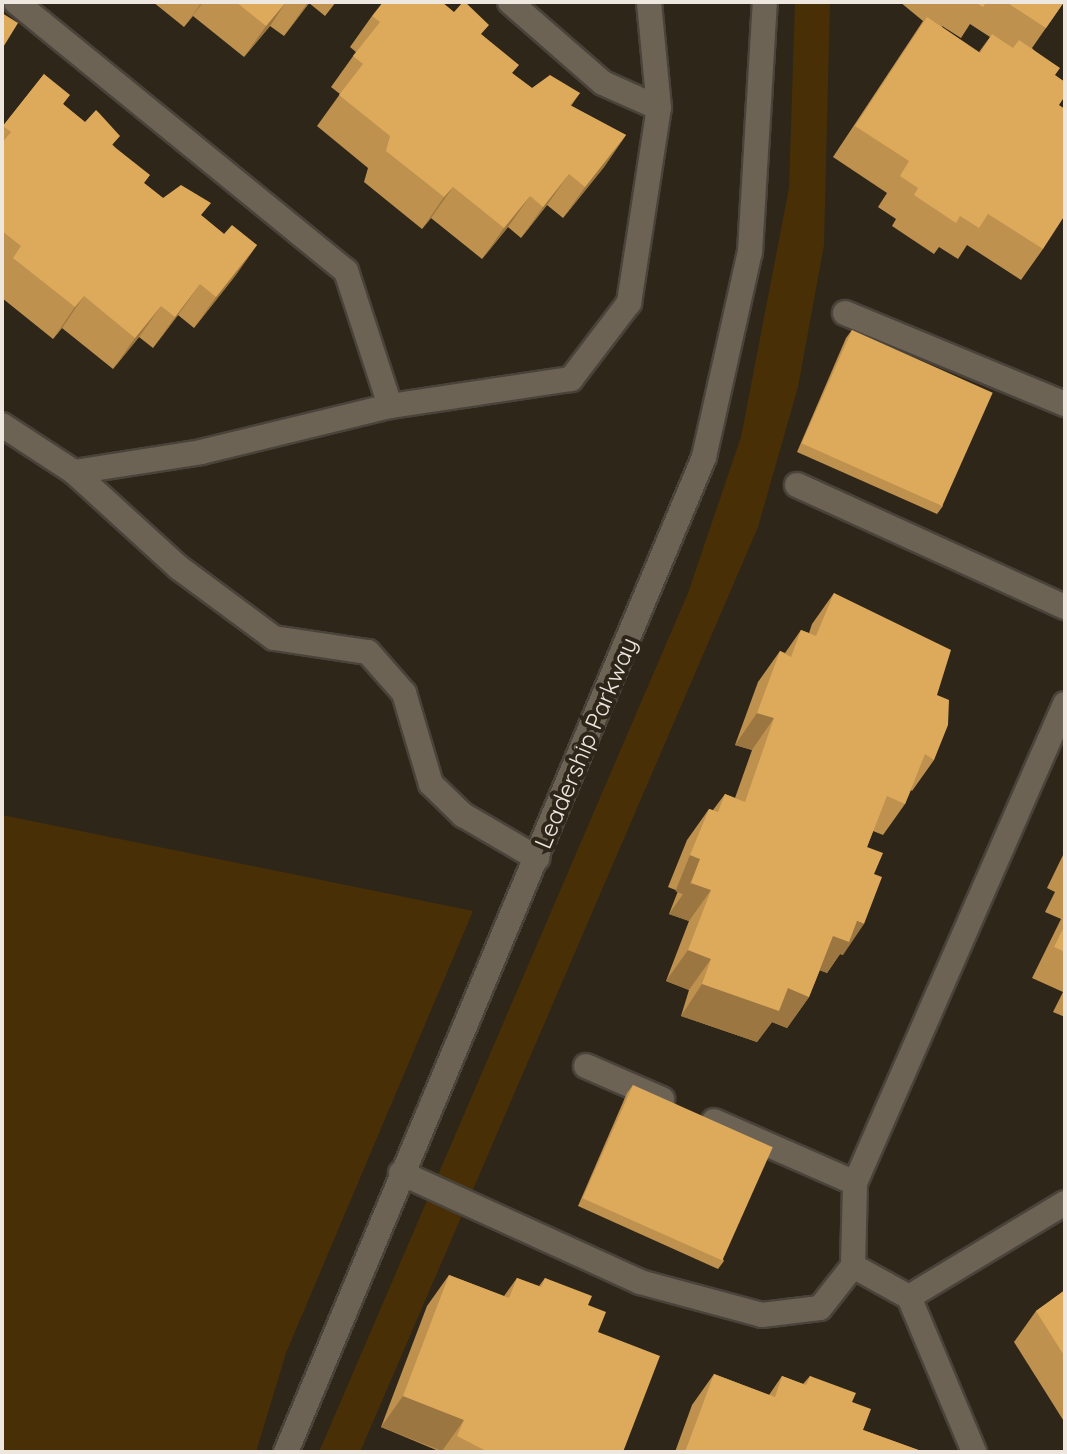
<!DOCTYPE html>
<style>
body{margin:0}
#map{position:relative;width:1067px;height:1454px;overflow:hidden;background:#2f261a;font-family:Quicksand,sans-serif}
div>[style]{position:absolute}
.green>*{inset:0;background:#482f06}
.roads{filter:drop-shadow(2px 0 #4a433a) drop-shadow(-2px 0 #4a433a) drop-shadow(0 2px #4a433a) drop-shadow(0 -2px #4a433a)}
.lane>*{height:24px;margin:-12px;padding:0 12px;transform-origin:12px;border-radius:12px;background:#6d6355}
.street>*{height:24px;margin:-12px;padding:0 12px;transform-origin:12px;border-radius:12px;background:#6d6355}
.wall>*{inset:0;background:#be914e}
.shaded-wall>*{inset:0;background:#9b7640;transform-origin:0 0}
.building>*{inset:0;background:#dda95b;transform-origin:0 0}
span{translate:-50% -50%;white-space:nowrap;text-align:center;line-height:1.15;-webkit-text-stroke:8px #2f261a;paint-order:stroke}
.street-label{font-size:24px;color:#ede7e0}
.frame{position:absolute;inset:0;border:4px solid #ede7e0;pointer-events:none}
</style>
<div id="map">
<div class="green">
<i style="clip-path:polygon(795px 2px,830px 2px,824px 245px,798px 387px,758px 527px,360px 1452px,319px 1452px,688px 593px,741px 437px,789px 188px)"></i>
<i style="clip-path:polygon(2px 815px,473px 911px,286px 1353px,256px 1452px,2px 1452px)"></i>
</div>
<div class="roads">
<div class="lane">
<i style="left:16px;top:2px;width:426px;rotate:39.2deg"></i>
<i style="left:346px;top:271px;width:142px;rotate:71.9deg"></i>
<i style="left:510px;top:2px;width:123px;rotate:41.1deg"></i>
<i style="left:603px;top:83px;width:61px;rotate:24.1deg"></i>
<i style="left:659px;top:108px;width:106px;rotate:-95.4deg"></i>
<i style="left:845px;top:313px;width:238px;rotate:22.5deg"></i>
<i style="left:2px;top:425px;width:86px;rotate:33.1deg"></i>
<i style="left:74px;top:472px;width:129px;rotate:-8.9deg"></i>
<i style="left:201px;top:452px;width:195px;rotate:-13.7deg"></i>
<i style="left:390px;top:406px;width:183px;rotate:-8.5deg"></i>
<i style="left:571px;top:379px;width:96px;rotate:-52.7deg"></i>
<i style="left:629px;top:303px;width:197px;rotate:-81.3deg"></i>
<i style="left:74px;top:472px;width:141px;rotate:42.4deg"></i>
<i style="left:178px;top:567px;width:119px;rotate:36.5deg"></i>
<i style="left:274px;top:638px;width:95px;rotate:8.5deg"></i>
<i style="left:368px;top:652px;width:55px;rotate:48.7deg"></i>
<i style="left:404px;top:693px;width:95px;rotate:73.5deg"></i>
<i style="left:431px;top:784px;width:45px;rotate:44.1deg"></i>
<i style="left:463px;top:815px;width:86px;rotate:30.2deg"></i>
<i style="left:797px;top:485px;width:294px;rotate:24.5deg"></i>
<i style="left:586px;top:1066px;width:83px;rotate:23.5deg"></i>
<i style="left:714px;top:1121px;width:154px;rotate:23.7deg"></i>
<i style="left:401px;top:1173px;width:263px;rotate:24.5deg"></i>
<i style="left:640px;top:1282px;width:126px;rotate:15.1deg"></i>
<i style="left:762px;top:1315px;width:58px;rotate:-6.9deg"></i>
<i style="left:820px;top:1308px;width:53px;rotate:-51.8deg"></i>
<i style="left:853px;top:1266px;width:83px;rotate:-88.6deg"></i>
<i style="left:855px;top:1183px;width:523px;rotate:-66.33deg"></i>
<i style="left:853px;top:1266px;width:64px;rotate:29deg"></i>
<i style="left:909px;top:1297px;width:182px;rotate:-31.1deg"></i>
<i style="left:909px;top:1297px;width:168px;rotate:67.2deg"></i>
</div>
<div class="street">
<i style="left:286px;top:1452px;width:1079px;rotate:-67.21deg"></i>
<i style="left:704px;top:457px;width:210px;rotate:-77.4deg"></i>
<i style="left:750px;top:252px;width:250px;rotate:-86.6deg"></i>
</div>
</div>
<div class="wall">
<i style="clip-path:polygon(153px 2px,336px 2px,325px 16px,309px 3px,284px 36px,270px 26px,244px 57px,193px 16px,184px 27px)"></i>
<i style="clip-path:polygon(evenodd,900px 2px,1064px 2px,1032px 48px,1055px 75px,1059px 105px,1043px 249px,1021px 280px,967px 245px,958px 259px,939px 247px,934px 254px,892px 226px,896px 219px,878px 207px,887px 193px,833px 157px,923px 21px,900px 2px,970px 24px,990px 37px,979px 52px,942px 27px,942px 26px,961px 38px,970px 24px)"></i>
<i style="clip-path:polygon(372px 16px,482px 35px,513px 74px,532px 88px,580px 93px,571px 106px,626px 135px,604px 167px,563px 218px,547px 205px,521px 238px,508px 227px,482px 259px,431px 218px,422px 229px,364px 182px,368px 168px,317px 126px,340px 94px,331px 87px,356px 52px,350px 47px)"></i>
<i style="clip-path:polygon(44px 74px,64px 105px,113px 145px,144px 183px,163px 198px,202px 216px,224px 234px,257px 245px,235px 276px,194px 328px,178px 315px,153px 348px,139px 337px,113px 369px,62px 328px,53px 339px,2px 298px,2px 127px)"></i>
<i style="clip-path:polygon(852px 330px,943px 506px,937px 514px,797px 452px,846px 338px)"></i>
<i style="clip-path:polygon(834px 593px,937px 695px,934px 760px,912px 791px,911px 790px,905px 804px,883px 835px,873px 831px,867px 847px,843px 955px,840px 954px,827px 973px,820px 970px,809px 997px,787px 1028px,772px 1022px,757px 1042px,681px 1016px,689px 990px,666px 981px,689px 921px,669px 914px,678px 891px,668px 887px,687px 840px,709px 809px,713px 810px,725px 794px,735px 798px,752px 750px,735px 745px,758px 682px,780px 651px,785px 653px,801px 630px,809px 633px,812px 624px)"></i>
<i style="clip-path:polygon(1065px 851px,1065px 1017px,1053px 1012px,1063px 992px,1032px 978px,1061px 919px,1045px 912px,1055px 892px,1047px 888px)"></i>
<i style="clip-path:polygon(633px 1085px,724px 1261px,718px 1269px,578px 1206px,627px 1093px)"></i>
<i style="clip-path:polygon(449px 1275px,504px 1296px,517px 1278px,539px 1286px,545px 1278px,588px 1305px,598px 1332px,623px 1452px,441px 1452px,381px 1427px,427px 1306px)"></i>
<i style="clip-path:polygon(1065px 1290px,1065px 1423px,1014px 1342px,1036px 1311px)"></i>
<i style="clip-path:polygon(714px 1374px,769px 1395px,782px 1376px,803px 1384px,810px 1376px,852px 1402px,863px 1430px,924px 1452px,675px 1452px,692px 1405px)"></i>
</div>
<div class="shaded-wall">
<i style="clip-path:polygon(202px 2px,203px 2px,184px 27px)"></i>
<i style="clip-path:polygon(286px 2px,270px 26px,244px 57px,266px 26px)"></i>
<i style="clip-path:polygon(308px 2px,310px 2px,284px 36px)"></i>
<i style="clip-path:polygon(626px 135px,604px 167px,563px 218px,585px 187px)"></i>
<i style="clip-path:polygon(569px 174px,547px 205px,521px 238px,543px 207px)"></i>
<i style="clip-path:polygon(453px 187px,431px 218px,422px 229px,444px 197px)"></i>
<i style="clip-path:polygon(530px 196px,508px 227px,482px 259px,504px 228px)"></i>
<i style="clip-path:polygon(257px 245px,235px 276px,194px 328px,216px 297px)"></i>
<i style="clip-path:polygon(200px 284px,178px 315px,153px 348px,175px 317px)"></i>
<i style="clip-path:polygon(84px 296px,62px 328px,53px 339px,75px 307px)"></i>
<i style="clip-path:polygon(161px 306px,139px 337px,113px 369px,135px 338px)"></i>
<i style="clip-path:polygon(757px 713px,774px 718px,752px 750px,735px 745px)"></i>
<i style="left:690px;top:855px;width:11px;height:39px;rotate:22deg"></i>
<i style="clip-path:polygon(691px 883px,711px 890px,689px 921px,669px 914px)"></i>
<i style="clip-path:polygon(857px 921px,864px 924px,843px 955px,840px 954px,827px 973px,811px 967px,833px 936px)"></i>
<i style="clip-path:polygon(688px 950px,711px 959px,689px 990px,666px 981px)"></i>
<i style="clip-path:polygon(702px 984px,788px 988px,809px 997px,787px 1028px,772px 1022px,757px 1042px,681px 1016px)"></i>
<i style="clip-path:polygon(403px 1396px,464px 1420px,442px 1451px,381px 1427px)"></i>
</div>
<div class="building">
<i style="clip-path:polygon(236px 2px,286px 2px,266px 26px)"></i>
<i style="clip-path:polygon(383px 2px,442px 2px,454px 12px,463px 2px,465px 2px,489px 25px,481px 34px,519px 65px,512px 73px,532px 88px,550px 75px,580px 93px,570px 105px,626px 135px,585px 187px,569px 174px,543px 207px,530px 196px,504px 228px,453px 187px,444px 197px,386px 151px,390px 136px,339px 95px,363px 64px,353px 56px,380px 22px,372px 16px)"></i>
<i style="clip-path:polygon(975px 2px,986px 2px,983px 7px)"></i>
<i style="clip-path:polygon(1006px 2px,1064px 2px,1046px 28px)"></i>
<i style="clip-path:polygon(2px 13px,18px 23px,2px 49px)"></i>
<i style="clip-path:polygon(927px 17px,980px 53px,992px 34px,1013px 48px,1019px 40px,1060px 68px,1055px 75px,1065px 82px,1065px 96px,1059px 105px,1065px 109px,1065px 215px,1043px 249px,988px 214px,979px 228px,960px 216px,956px 223px,914px 195px,918px 188px,900px 176px,909px 161px,855px 126px)"></i>
<i style="clip-path:polygon(44px 74px,70px 95px,63px 104px,85px 122px,96px 110px,100px 114px,120px 136px,112px 145px,150px 175px,144px 183px,163px 198px,181px 185px,211px 203px,201px 215px,224px 234px,232px 225px,257px 245px,216px 297px,200px 284px,175px 317px,161px 306px,135px 338px,84px 296px,75px 307px,13px 258px,21px 246px,2px 231px,2px 143px,11px 132px,3px 126px)"></i>
<i style="left:852px;top:330px;width:154px;height:124px;rotate:24deg"></i>
<i style="clip-path:polygon(834px 593px,951px 650px,937px 695px,949px 700px,948px 725px,934px 760px,925px 754px,905px 804px,887px 796px,867px 847px,883px 853px,874px 874px,882px 877px,864px 924px,857px 921px,849px 942px,833px 936px,809px 997px,788px 988px,779px 1011px,702px 984px,711px 959px,688px 950px,711px 890px,691px 883px,700px 859px,690px 855px,709px 809px,718px 812px,725px 794px,745px 802px,774px 718px,757px 713px,780px 651px,791px 657px,801px 630px,816px 636px)"></i>
<i style="clip-path:polygon(1065px 925px,1065px 952px,1054px 947px)"></i>
<i style="left:633px;top:1085px;width:153px;height:124px;rotate:24deg"></i>
<i style="clip-path:polygon(449px 1275px,509px 1298px,517px 1278px,541px 1287px,545px 1278px,592px 1296px,588px 1305px,606px 1312px,598px 1332px,660px 1356px,623px 1452px,488px 1452px,457px 1436px,464px 1420px,403px 1396px)"></i>
<i style="clip-path:polygon(1065px 1290px,1065px 1357px,1036px 1311px)"></i>
<i style="clip-path:polygon(714px 1374px,775px 1397px,782px 1376px,806px 1385px,810px 1376px,856px 1393px,852px 1402px,871px 1409px,863px 1430px,924px 1452px,685px 1452px)"></i>
</div>
<div class="street-label">
<span style="left:586px;top:743px;rotate:-67deg">Leadership Parkway</span>
</div>
<div class="frame"></div>
</div>
